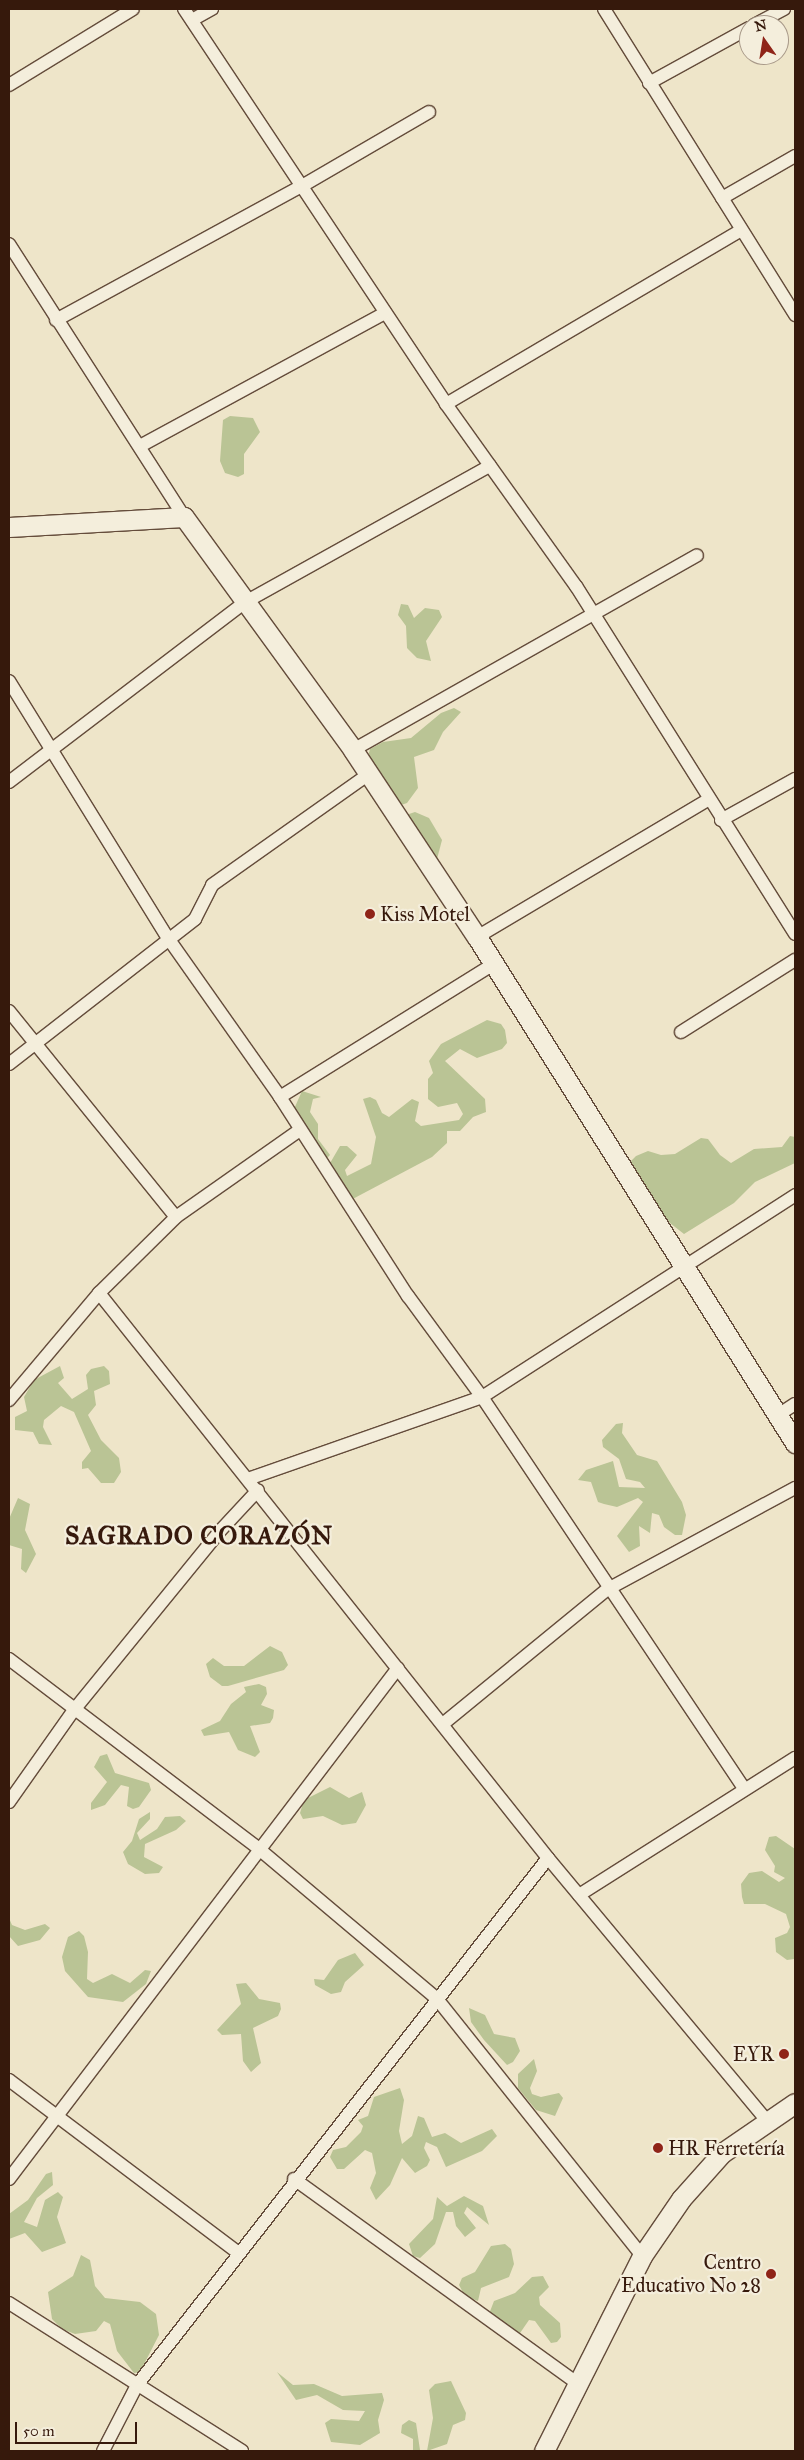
<!DOCTYPE html>
<meta charset="utf-8">
<style>
body{margin:0}
#map{position:relative;width:804px;height:2460px;overflow:hidden;background:#eee5c9;font-family:"IM FELL Great Primer",serif}
div>[style]{position:absolute}
.green>*{inset:0;background:#bac495}
.roads{filter:drop-shadow(1px 0 #644c3b) drop-shadow(-1px 0 #644c3b) drop-shadow(0 1px #644c3b) drop-shadow(0 -1px #644c3b)}
.street>*{height:12px;margin:-6px;padding:0 6px;transform-origin:6px;border-radius:6px;background:#f4eedc}
.secondary>*{height:19px;margin:-9.5px;padding:0 9.5px;transform-origin:9.5px;border-radius:9.5px;background:#f4eedc}
.dots>*{width:14px;height:14px;translate:-50% -50%;box-sizing:border-box;border:2px solid #f4eedc;border-radius:50%}
span{translate:-50% -50%;white-space:nowrap;text-align:center;line-height:1.15;-webkit-text-stroke:4.5px #f4eedc;paint-order:stroke}
.poi-label{font-size:20px;color:#36190c}
.left{translate:0 -50%;text-align:left}
.right{translate:-100% -50%;text-align:right}
.district-label{font-size:25px;color:#36190c;font-weight:700;letter-spacing:1px}
.frame{position:absolute;inset:0;border:10px solid #36190c;pointer-events:none}
.north{position:absolute;left:739px;top:15px;width:50px;height:50px;box-sizing:border-box;background:#f4eedc;border:1px solid #a89989;border-radius:50%;rotate:347deg;font-size:14px;font-weight:700;line-height:20px;text-align:center;color:#36190c}
.north::after{content:'';display:block;margin:auto;width:18px;height:22px;background:#8f2418;clip-path:polygon(50% 0,100% 100%,50% 72%,0 100%)}
.scale{position:absolute;left:15px;top:2422px;width:122px;height:22px;box-sizing:border-box;border:2px solid #36190c;border-top:0;padding-left:6px;font-size:15px;line-height:18px;white-space:nowrap;color:#36190c;-webkit-text-stroke:4px #f4eedc;paint-order:stroke}
</style>
<div id="map">
<div class="green">
<i style="clip-path:polygon(230px 416px,253px 418px,260px 432px,244px 454px,244px 474px,238px 477px,225px 473px,220px 461px,223px 420px)"></i>
<i style="clip-path:polygon(401px 604px,408px 605px,414px 618px,425px 608px,439px 610px,442px 617px,426px 641px,431px 661px,417px 658px,407px 648px,406px 626px,398px 615px)"></i>
<i style="clip-path:polygon(454px 708px,461px 712px,443px 732px,434px 750px,414px 757px,418px 788px,407px 803px,401px 805px,368px 756px,370px 749px,383px 742px,411px 738px,441px 713px)"></i>
<i style="clip-path:polygon(415px 812px,429px 818px,442px 840px,437px 859px,406px 815px)"></i>
<i style="clip-path:polygon(487px 1020px,501px 1024px,505px 1030px,507px 1043px,502px 1049px,477px 1058px,460px 1049px,445px 1061px,485px 1099px,486px 1112px,473px 1117px,460px 1131px,447px 1131px,447px 1143px,432px 1157px,347px 1202px,326px 1170px,340px 1146px,347px 1146px,357px 1155px,345px 1170px,347px 1176px,371px 1164px,376px 1137px,363px 1099px,370px 1097px,376px 1100px,382px 1113px,389px 1117px,412px 1099px,419px 1102px,415px 1121px,421px 1126px,459px 1120px,463px 1114px,457px 1103px,438px 1107px,428px 1099px,428px 1079px,433px 1073px,429px 1061px,441px 1044px)"></i>
<i style="clip-path:polygon(302px 1091px,321px 1097px,313px 1099px,310px 1112px,318px 1124px,318px 1139px,330px 1155px,325px 1160px,294px 1109px)"></i>
<i style="clip-path:polygon(790px 1136px,795px 1137px,795px 1163px,755px 1182px,734px 1203px,684px 1234px,661px 1216px,630px 1172px,631px 1161px,636px 1156px,648px 1151px,661px 1155px,675px 1154px,701px 1138px,708px 1139px,720px 1155px,731px 1163px,754px 1149px,782px 1147px)"></i>
<i style="clip-path:polygon(60px 1366px,64px 1378px,58px 1383px,72px 1399px,88px 1389px,86px 1375px,91px 1369px,104px 1366px,109px 1371px,110px 1384px,94px 1391px,96px 1405px,88px 1415px,101px 1440px,119px 1458px,121px 1472px,114px 1483px,101px 1483px,88px 1468px,82px 1469px,82px 1462px,91px 1451px,74px 1412px,61px 1406px,44px 1420px,43px 1427px,52px 1445px,39px 1444px,33px 1432px,15px 1430px,15px 1417px,27px 1411px,24px 1397px,34px 1380px)"></i>
<i style="clip-path:polygon(623px 1423px,622px 1433px,637px 1455px,657px 1461px,682px 1502px,686px 1515px,682px 1535px,675px 1535px,664px 1527px,659px 1515px,652px 1513px,650px 1533px,639px 1526px,640px 1546px,629px 1552px,617px 1536px,643px 1502px,638px 1498px,617px 1507px,604px 1504px,598px 1502px,591px 1482px,578px 1480px,586px 1470px,613px 1461px,619px 1487px,645px 1488px,640px 1482px,626px 1479px,619px 1459px,603px 1447px,602px 1440px,616px 1424px)"></i>
<i style="clip-path:polygon(18px 1498px,30px 1504px,25px 1530px,36px 1554px,26px 1573px,21px 1569px,22px 1549px,9px 1545px,9px 1519px)"></i>
<i style="clip-path:polygon(270px 1646px,282px 1652px,288px 1665px,284px 1670px,228px 1686px,222px 1686px,210px 1677px,206px 1664px,213px 1658px,224px 1666px,244px 1666px)"></i>
<i style="clip-path:polygon(259px 1684px,266px 1687px,267px 1694px,261px 1705px,274px 1710px,273px 1718px,270px 1723px,250px 1726px,260px 1752px,255px 1757px,238px 1750px,229px 1732px,204px 1736px,201px 1730px,220px 1721px,231px 1704px,246px 1692px,244px 1687px)"></i>
<i style="clip-path:polygon(107px 1754px,115px 1773px,149px 1783px,151px 1790px,139px 1807px,133px 1809px,127px 1806px,129px 1787px,121px 1785px,105px 1805px,91px 1810px,91px 1803px,107px 1782px,94px 1767px,100px 1756px)"></i>
<i style="clip-path:polygon(330px 1787px,349px 1798px,362px 1792px,366px 1805px,356px 1823px,342px 1825px,323px 1816px,303px 1819px,300px 1813px,304px 1800px)"></i>
<i style="clip-path:polygon(150px 1812px,150px 1819px,137px 1833px,140px 1840px,157px 1829px,165px 1817px,180px 1816px,186px 1821px,176px 1830px,145px 1844px,144px 1857px,163px 1867px,159px 1873px,145px 1874px,128px 1864px,123px 1852px,132px 1841px,139px 1819px)"></i>
<i style="clip-path:polygon(776px 1836px,795px 1849px,794px 1959px,787px 1960px,776px 1952px,775px 1938px,787px 1933px,790px 1927px,786px 1914px,765px 1904px,744px 1904px,742px 1897px,741px 1884px,749px 1873px,762px 1871px,779px 1882px,785px 1878px,774px 1872px,775px 1866px,765px 1850px,769px 1837px)"></i>
<i style="clip-path:polygon(9px 1918px,12px 1925px,25px 1930px,45px 1924px,50px 1928px,40px 1940px,18px 1946px,9px 1936px)"></i>
<i style="clip-path:polygon(79px 1931px,84px 1936px,88px 1952px,87px 1979px,93px 1983px,112px 1974px,130px 1983px,145px 1970px,151px 1971px,146px 1984px,123px 2002px,88px 1997px,65px 1971px,62px 1957px,68px 1937px)"></i>
<i style="clip-path:polygon(355px 1953px,364px 1965px,345px 1982px,341px 1992px,331px 1994px,315px 1985px,314px 1979px,324px 1980px,338px 1960px)"></i>
<i style="clip-path:polygon(246px 1983px,259px 1999px,280px 2003px,281px 2009px,278px 2016px,253px 2028px,261px 2063px,251px 2072px,243px 2061px,241px 2034px,222px 2035px,217px 2030px,241px 2004px,236px 1984px)"></i>
<i style="clip-path:polygon(469px 2008px,485px 2015px,494px 2034px,515px 2038px,520px 2051px,513px 2062px,507px 2065px,484px 2040px,471px 2022px)"></i>
<i style="clip-path:polygon(534px 2059px,537px 2071px,530px 2088px,532px 2094px,541px 2097px,559px 2093px,563px 2098px,555px 2116px,536px 2110px,518px 2088px,518px 2074px)"></i>
<i style="clip-path:polygon(400px 2088px,404px 2100px,399px 2131px,402px 2144px,412px 2136px,418px 2116px,424px 2118px,432px 2137px,445px 2133px,461px 2143px,492px 2129px,497px 2136px,482px 2151px,446px 2167px,437px 2147px,426px 2142px,424px 2148px,430px 2160px,427px 2166px,415px 2173px,402px 2158px,390px 2185px,376px 2200px,370px 2188px,376px 2173px,372px 2153px,365px 2150px,344px 2169px,337px 2169px,330px 2157px,333px 2150px,346px 2147px,361px 2132px,363px 2126px,358px 2120px,368px 2116px,374px 2097px)"></i>
<i style="clip-path:polygon(52px 2172px,53px 2185px,37px 2198px,24px 2222px,37px 2227px,45px 2200px,58px 2192px,63px 2197px,57px 2217px,66px 2243px,42px 2252px,25px 2233px,9px 2239px,9px 2214px,28px 2200px,46px 2174px)"></i>
<i style="clip-path:polygon(464px 2196px,483px 2206px,489px 2225px,467px 2207px,464px 2213px,476px 2228px,465px 2237px,456px 2226px,453px 2212px,446px 2212px,435px 2244px,420px 2258px,413px 2256px,409px 2244px,433px 2219px,437px 2197px,447px 2206px)"></i>
<i style="clip-path:polygon(505px 2244px,511px 2249px,514px 2264px,509px 2277px,481px 2288px,478px 2301px,465px 2296px,459px 2285px,462px 2278px,475px 2272px,491px 2246px)"></i>
<i style="clip-path:polygon(81px 2255px,90px 2260px,95px 2286px,105px 2298px,140px 2302px,156px 2314px,159px 2335px,140px 2372px,134px 2373px,117px 2351px,110px 2324px,104px 2321px,96px 2331px,75px 2334px,62px 2329px,52px 2319px,48px 2292px,73px 2276px)"></i>
<i style="clip-path:polygon(543px 2276px,549px 2287px,539px 2297px,540px 2305px,560px 2323px,561px 2337px,557px 2342px,551px 2343px,535px 2321px,529px 2320px,518px 2336px,489px 2314px,494px 2301px,515px 2293px,532px 2277px)"></i>
<i style="clip-path:polygon(277px 2372px,293px 2385px,314px 2384px,342px 2396px,382px 2393px,384px 2400px,378px 2420px,380px 2433px,360px 2445px,331px 2442px,325px 2423px,331px 2419px,359px 2421px,365px 2411px,343px 2410px,317px 2395px,296px 2400px)"></i>
<i style="clip-path:polygon(451px 2381px,466px 2413px,465px 2420px,453px 2425px,447px 2444px,427px 2451px,433px 2418px,429px 2390px,435px 2384px)"></i>
<i style="clip-path:polygon(409px 2420px,416px 2423px,420px 2450px,423px 2451px,413px 2451px,413px 2439px,401px 2433px,402px 2425px)"></i>
</div>
<div class="roads">
<div class="street">
<i style="left:184px;top:9px;width:474px;rotate:56.4deg"></i>
<i style="left:446px;top:404px;width:224px;rotate:54.5deg"></i>
<i style="left:576px;top:586px;width:411px;rotate:57.8deg"></i>
<i style="left:604px;top:9px;width:361px;rotate:58deg"></i>
<i style="left:192px;top:20px;width:23px;rotate:-29deg"></i>
<i style="left:754px;top:25px;width:34px;rotate:-28deg"></i>
<i style="left:649px;top:83px;width:114px;rotate:-28.8deg"></i>
<i style="left:9px;top:85px;width:145px;rotate:-31.5deg"></i>
<i style="left:722px;top:198px;width:84px;rotate:-29.9deg"></i>
<i style="left:9px;top:244px;width:324px;rotate:57.3deg"></i>
<i style="left:56px;top:320px;width:280px;rotate:-28.6deg"></i>
<i style="left:302px;top:186px;width:147px;rotate:-30.2deg"></i>
<i style="left:446px;top:404px;width:342px;rotate:-30.5deg"></i>
<i style="left:140px;top:446px;width:279px;rotate:-28.5deg"></i>
<i style="left:9px;top:681px;width:302px;rotate:58.3deg"></i>
<i style="left:168px;top:938px;width:194px;rotate:54.8deg"></i>
<i style="left:280px;top:1097px;width:237px;rotate:57.3deg"></i>
<i style="left:408px;top:1296px;width:125px;rotate:53.8deg"></i>
<i style="left:482px;top:1397px;width:471px;rotate:56.2deg"></i>
<i style="left:353px;top:750px;width:395px;rotate:-29.5deg"></i>
<i style="left:9px;top:782px;width:299px;rotate:-37.3deg"></i>
<i style="left:247px;top:601px;width:278px;rotate:-29.1deg"></i>
<i style="left:721px;top:820px;width:85px;rotate:-29deg"></i>
<i style="left:477px;top:937px;width:269px;rotate:-30.7deg"></i>
<i style="left:9px;top:1011px;width:265px;rotate:51deg"></i>
<i style="left:681px;top:1032px;width:135px;rotate:-32.3deg"></i>
<i style="left:9px;top:1064px;width:236px;rotate:-37.9deg"></i>
<i style="left:195px;top:919px;width:38px;rotate:-63deg"></i>
<i style="left:212px;top:885px;width:192px;rotate:-35.3deg"></i>
<i style="left:280px;top:1097px;width:252px;rotate:-31.9deg"></i>
<i style="left:99px;top:1293px;width:722px;rotate:51.53deg"></i>
<i style="left:548px;top:1858px;width:342px;rotate:50.2deg"></i>
<i style="left:9px;top:1400px;width:140px;rotate:-49.9deg"></i>
<i style="left:99px;top:1293px;width:108px;rotate:-44.6deg"></i>
<i style="left:176px;top:1217px;width:151px;rotate:-35.1deg"></i>
<i style="left:778px;top:1415px;width:20px;rotate:-33deg"></i>
<i style="left:248px;top:1479px;width:248px;rotate:-19.3deg"></i>
<i style="left:482px;top:1397px;width:373px;rotate:-32.8deg"></i>
<i style="left:9px;top:1659px;width:314px;rotate:37.2deg"></i>
<i style="left:259px;top:1849px;width:233px;rotate:40.1deg"></i>
<i style="left:437px;top:1999px;width:329px;rotate:51.4deg"></i>
<i style="left:444px;top:1723px;width:212px;rotate:-39.3deg"></i>
<i style="left:608px;top:1589px;width:213px;rotate:-28.4deg"></i>
<i style="left:9px;top:1802px;width:113px;rotate:-54.8deg"></i>
<i style="left:74px;top:1710px;width:230px;rotate:-50.8deg"></i>
<i style="left:219px;top:1532px;width:57px;rotate:-47.1deg"></i>
<i style="left:579px;top:1895px;width:256px;rotate:-32.4deg"></i>
<i style="left:9px;top:2080px;width:286px;rotate:37deg"></i>
<i style="left:9px;top:2179px;width:642px;rotate:-52.72deg"></i>
<i style="left:294px;top:2179px;width:349px;rotate:35.8deg"></i>
<i style="left:9px;top:2303px;width:276px;rotate:32.4deg"></i>
<i style="left:103px;top:2451px;width:74px;rotate:-62.7deg"></i>
<i style="left:137px;top:2385px;width:668px;rotate:-52.05deg"></i>
</div>
<div class="secondary">
<i style="left:9px;top:527px;width:175px;rotate:-3.3deg"></i>
<i style="left:184px;top:517px;width:288px;rotate:54deg"></i>
<i style="left:353px;top:750px;width:224px;rotate:56.5deg"></i>
<i style="left:477px;top:937px;width:598px;rotate:57.85deg"></i>
<i style="left:544px;top:2451px;width:218px;rotate:-63.3deg"></i>
<i style="left:642px;top:2256px;width:69px;rotate:-55.6deg"></i>
<i style="left:681px;top:2199px;width:62px;rotate:-48.3deg"></i>
<i style="left:722px;top:2153px;width:88px;rotate:-34.4deg"></i>
</div>
</div>
<div class="dots">
<i style="left:370px;top:914px;background:#8f2418"></i>
<i style="left:784px;top:2054px;background:#8f2418"></i>
<i style="left:658px;top:2148px;background:#8f2418"></i>
<i style="left:771px;top:2274px;background:#8f2418"></i>
</div>
<div class="poi-label">
<span class="left" style="left:380px;top:914px">Kiss Motel</span>
<span class="right" style="left:774px;top:2054px">EYR</span>
<span class="left" style="left:668px;top:2148px">HR Ferretería</span>
<span class="right" style="left:761px;top:2274px">Centro<br>Educativo No 28</span>
</div>
<div class="district-label">
<span style="left:199px;top:1536px">SAGRADO CORAZÓN</span>
</div>
<div class="frame"></div>
<div class="north">N</div>
<div class="scale">50 m</div>
</div>
